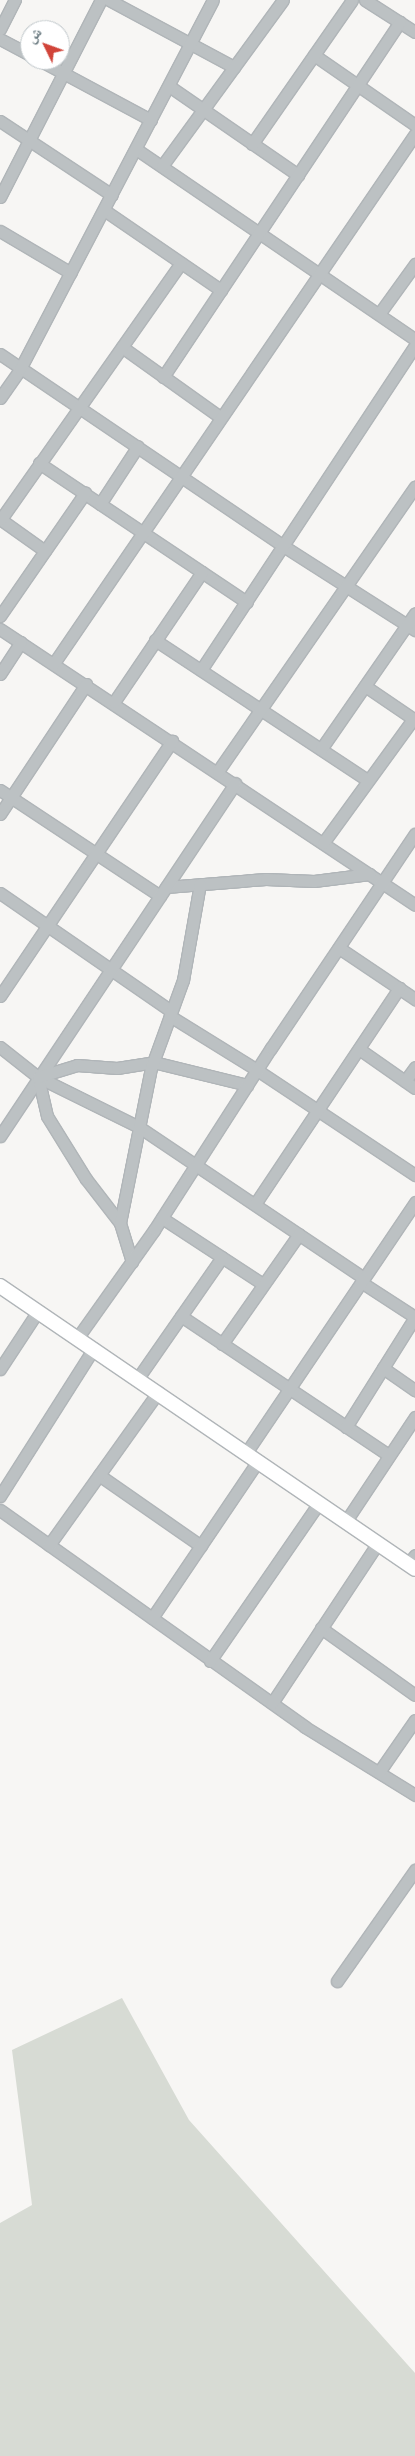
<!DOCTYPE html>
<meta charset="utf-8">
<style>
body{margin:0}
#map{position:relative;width:415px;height:2456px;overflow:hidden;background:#f7f6f4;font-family:Signika,"Noto Naskh Arabic",sans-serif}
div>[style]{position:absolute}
.green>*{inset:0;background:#d7dbd4}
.roads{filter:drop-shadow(1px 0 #b0b5b8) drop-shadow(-1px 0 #b0b5b8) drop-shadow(0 1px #b0b5b8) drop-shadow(0 -1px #b0b5b8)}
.minor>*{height:11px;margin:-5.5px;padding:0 5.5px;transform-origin:5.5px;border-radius:5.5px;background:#bcc1c3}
.major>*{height:14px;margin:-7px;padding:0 7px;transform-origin:7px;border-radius:7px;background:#fff}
span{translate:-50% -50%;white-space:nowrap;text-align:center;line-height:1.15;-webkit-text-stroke:5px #fff;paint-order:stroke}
.north{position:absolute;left:20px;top:20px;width:50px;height:50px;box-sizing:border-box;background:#fff;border:1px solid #c1c8cb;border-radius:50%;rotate:312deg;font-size:14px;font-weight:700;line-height:20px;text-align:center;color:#65767c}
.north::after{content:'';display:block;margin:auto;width:18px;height:22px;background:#d14439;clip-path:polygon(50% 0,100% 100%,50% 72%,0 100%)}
</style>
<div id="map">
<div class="green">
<i style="clip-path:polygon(122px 1998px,189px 2120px,415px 2373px,415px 2456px,0 2456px,0 2223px,32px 2205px,12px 2050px)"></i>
</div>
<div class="roads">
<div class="minor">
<i style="left:109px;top:0;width:142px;rotate:28.2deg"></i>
<i style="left:365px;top:0;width:59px;rotate:32.6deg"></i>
<i style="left:0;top:29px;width:33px;rotate:-63deg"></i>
<i style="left:0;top:39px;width:34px;rotate:28deg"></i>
<i style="left:314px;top:55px;width:123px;rotate:34.7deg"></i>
<i style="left:39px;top:60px;width:127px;rotate:28.2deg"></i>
<i style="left:169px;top:86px;width:157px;rotate:34.6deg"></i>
<i style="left:0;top:121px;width:134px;rotate:33.5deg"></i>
<i style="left:252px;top:144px;width:175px;rotate:-55.2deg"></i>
<i style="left:136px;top:149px;width:338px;rotate:34.3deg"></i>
<i style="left:162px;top:166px;width:205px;rotate:-53.9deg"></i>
<i style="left:0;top:197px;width:221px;rotate:-62.9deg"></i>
<i style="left:104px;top:210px;width:142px;rotate:34.4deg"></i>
<i style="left:0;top:231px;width:82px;rotate:30.6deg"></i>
<i style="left:379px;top:314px;width:62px;rotate:-54.2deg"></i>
<i style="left:122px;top:347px;width:120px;rotate:35.5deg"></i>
<i style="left:0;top:354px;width:344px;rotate:34.1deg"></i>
<i style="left:285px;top:547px;width:154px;rotate:32.6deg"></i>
<i style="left:163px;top:377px;width:427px;rotate:-56.3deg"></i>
<i style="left:0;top:398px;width:35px;rotate:-55deg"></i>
<i style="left:20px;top:369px;width:416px;rotate:-62.4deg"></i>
<i style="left:39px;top:463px;width:250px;rotate:33.8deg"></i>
<i style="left:100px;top:504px;width:69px;rotate:-56.8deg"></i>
<i style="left:0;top:519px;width:55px;rotate:35.4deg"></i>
<i style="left:1px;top:519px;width:313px;rotate:-54.9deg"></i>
<i style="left:0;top:616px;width:150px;rotate:-55.4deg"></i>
<i style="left:0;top:629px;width:498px;rotate:33.6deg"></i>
<i style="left:155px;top:640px;width:254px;rotate:33.4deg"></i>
<i style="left:54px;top:663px;width:640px;rotate:-55.69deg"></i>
<i style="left:201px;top:670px;width:389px;rotate:-56.6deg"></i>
<i style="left:0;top:674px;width:38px;rotate:-57deg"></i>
<i style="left:365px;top:686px;width:60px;rotate:34.2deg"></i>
<i style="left:114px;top:702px;width:157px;rotate:-55.9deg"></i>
<i style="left:321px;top:749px;width:165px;rotate:-55.3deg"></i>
<i style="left:218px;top:771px;width:346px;rotate:-55.3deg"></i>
<i style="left:0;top:790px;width:192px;rotate:33.5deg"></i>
<i style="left:0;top:814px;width:156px;rotate:-56.5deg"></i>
<i style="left:323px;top:843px;width:153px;rotate:-54deg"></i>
<i style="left:166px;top:887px;width:100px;rotate:-4.6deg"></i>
<i style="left:266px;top:879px;width:48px;rotate:2.4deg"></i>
<i style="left:314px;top:881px;width:56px;rotate:-7.1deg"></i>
<i style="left:0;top:893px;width:208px;rotate:34.6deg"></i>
<i style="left:339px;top:948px;width:92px;rotate:33.9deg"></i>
<i style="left:0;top:996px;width:308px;rotate:-56deg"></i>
<i style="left:170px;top:1016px;width:102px;rotate:31.8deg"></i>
<i style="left:257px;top:1070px;width:190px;rotate:33.6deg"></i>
<i style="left:0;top:1047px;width:48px;rotate:38.3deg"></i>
<i style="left:38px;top:1077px;width:113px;rotate:26.3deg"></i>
<i style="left:139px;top:1127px;width:271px;rotate:33.9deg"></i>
<i style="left:359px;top:1049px;width:68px;rotate:34.9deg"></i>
<i style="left:405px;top:1081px;width:17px;rotate:-54deg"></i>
<i style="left:0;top:1136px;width:424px;rotate:-56.3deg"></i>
<i style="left:255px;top:1204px;width:260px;rotate:-56.3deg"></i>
<i style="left:162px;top:1218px;width:121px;rotate:33.2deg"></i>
<i style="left:120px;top:1223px;width:56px;rotate:-127.7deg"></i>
<i style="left:86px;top:1179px;width:74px;rotate:-121.8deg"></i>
<i style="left:47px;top:1116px;width:40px;rotate:-103deg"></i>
<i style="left:38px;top:1077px;width:41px;rotate:-17.1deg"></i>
<i style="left:77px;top:1065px;width:40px;rotate:4.3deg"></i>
<i style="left:117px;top:1068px;width:36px;rotate:-9deg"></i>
<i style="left:153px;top:1062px;width:97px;rotate:13.7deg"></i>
<i style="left:132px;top:1262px;width:41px;rotate:-107.1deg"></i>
<i style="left:120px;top:1223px;width:158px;rotate:-78.7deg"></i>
<i style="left:151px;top:1068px;width:94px;rotate:-70deg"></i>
<i style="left:183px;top:980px;width:97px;rotate:-80deg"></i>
<i style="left:361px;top:1282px;width:64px;rotate:32.9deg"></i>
<i style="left:181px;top:1316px;width:250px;rotate:33.8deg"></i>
<i style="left:78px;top:1337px;width:131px;rotate:-54.6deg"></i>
<i style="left:154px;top:1230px;width:216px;rotate:-57.3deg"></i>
<i style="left:271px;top:1048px;width:258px;rotate:-56.1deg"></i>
<i style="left:222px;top:1344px;width:134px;rotate:-55deg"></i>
<i style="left:383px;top:1368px;width:39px;rotate:35deg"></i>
<i style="left:0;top:1369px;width:69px;rotate:-56.8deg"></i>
<i style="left:138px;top:1378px;width:147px;rotate:-55.2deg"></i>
<i style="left:346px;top:1427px;width:130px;rotate:-57.9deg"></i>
<i style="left:246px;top:1453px;width:303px;rotate:-56deg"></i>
<i style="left:99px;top:1475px;width:124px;rotate:34.8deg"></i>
<i style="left:0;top:1496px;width:175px;rotate:-57.6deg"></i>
<i style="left:0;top:1510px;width:374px;rotate:35.4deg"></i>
<i style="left:305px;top:1727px;width:129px;rotate:31.7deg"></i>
<i style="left:346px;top:1521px;width:125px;rotate:-56.4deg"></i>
<i style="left:49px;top:1545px;width:188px;rotate:-54.5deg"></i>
<i style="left:408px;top:1564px;width:11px;rotate:-52deg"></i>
<i style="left:152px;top:1618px;width:189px;rotate:-56deg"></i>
<i style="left:321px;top:1628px;width:115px;rotate:35.5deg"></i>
<i style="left:210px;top:1661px;width:192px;rotate:-55.4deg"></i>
<i style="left:272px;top:1703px;width:192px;rotate:-56.5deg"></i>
<i style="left:379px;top:1772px;width:63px;rotate:-55.3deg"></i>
<i style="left:337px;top:1981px;width:136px;rotate:-54.9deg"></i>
</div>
<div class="major">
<i style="left:0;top:1286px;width:502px;rotate:34.29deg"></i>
</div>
</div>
<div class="north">ش</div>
</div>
